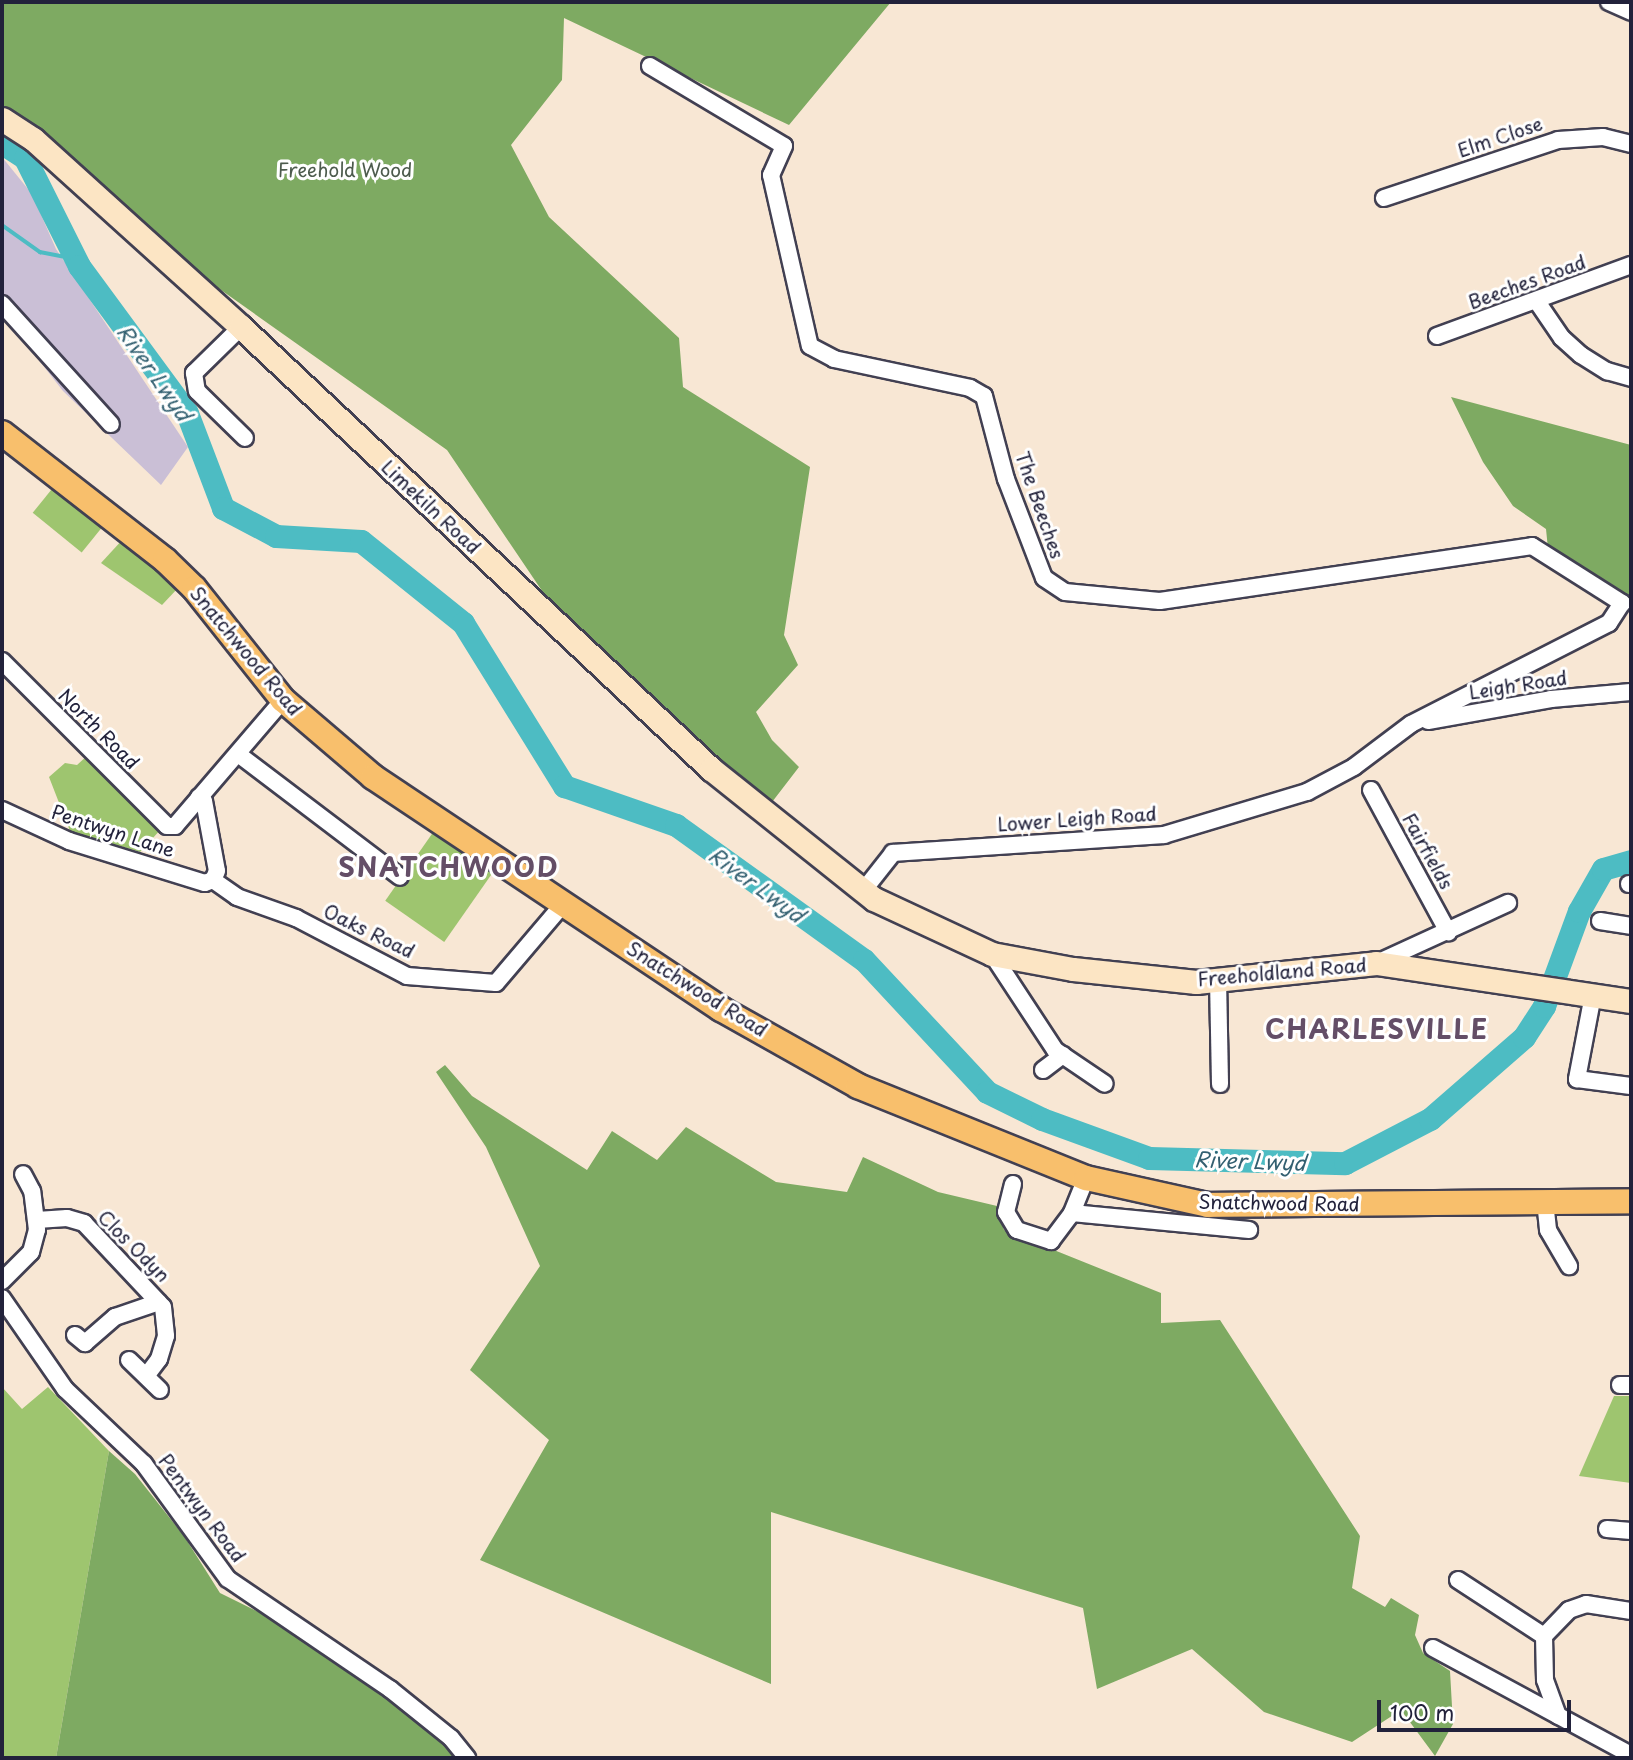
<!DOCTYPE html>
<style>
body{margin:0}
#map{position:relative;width:1633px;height:1760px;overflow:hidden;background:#f8e7d4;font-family:"Playpen Sans",sans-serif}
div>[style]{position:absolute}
.industrial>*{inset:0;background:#cabfd6}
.green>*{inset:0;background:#9ec56f;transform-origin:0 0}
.forest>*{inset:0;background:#7eaa62}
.stream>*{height:3.5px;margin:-1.75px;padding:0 1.75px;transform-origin:1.75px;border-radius:1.75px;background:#4dbcc3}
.river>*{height:23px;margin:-11.5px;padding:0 11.5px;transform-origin:11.5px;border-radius:11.5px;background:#4dbcc3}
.roads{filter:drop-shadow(2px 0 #424052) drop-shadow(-2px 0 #424052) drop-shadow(0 2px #424052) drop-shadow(0 -2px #424052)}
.minor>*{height:16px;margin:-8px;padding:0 8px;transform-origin:8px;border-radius:8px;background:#fff}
.secondary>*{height:23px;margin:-11.5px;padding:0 11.5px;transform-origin:11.5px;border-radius:11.5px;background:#fce5c4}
.primary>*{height:24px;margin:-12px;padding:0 12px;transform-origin:12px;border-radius:12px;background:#f8bf6c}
span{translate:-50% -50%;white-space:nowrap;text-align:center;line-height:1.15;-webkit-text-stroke:6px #fff;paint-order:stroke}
.street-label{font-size:19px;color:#22223b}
.park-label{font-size:19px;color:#4d5b4d}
.water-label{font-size:21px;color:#336071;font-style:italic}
.district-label{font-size:26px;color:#644e67;font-weight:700;letter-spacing:2px}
.frame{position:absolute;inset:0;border:4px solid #22223b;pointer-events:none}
.scale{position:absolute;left:1377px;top:1700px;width:194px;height:32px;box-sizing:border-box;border:4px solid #22223b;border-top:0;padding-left:9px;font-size:21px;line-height:24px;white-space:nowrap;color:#22223b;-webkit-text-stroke:5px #fff;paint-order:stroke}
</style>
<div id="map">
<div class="industrial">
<i style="clip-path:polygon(2px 157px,32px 194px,56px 249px,188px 447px,161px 485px,63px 391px,2px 313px)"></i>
</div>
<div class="green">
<i style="left:56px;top:484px;width:63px;height:37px;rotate:39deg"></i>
<i style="clip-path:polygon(124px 538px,178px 588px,162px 605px,101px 563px)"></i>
<i style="clip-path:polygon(88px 755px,163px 827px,140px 852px,70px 831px,49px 777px,65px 763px,77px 765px)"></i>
<i style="left:434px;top:831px;width:72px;height:85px;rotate:35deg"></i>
<i style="clip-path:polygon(2px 1387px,22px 1409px,48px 1387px,109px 1451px,56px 1758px,2px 1758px)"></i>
<i style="clip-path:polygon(1614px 1396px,1631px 1396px,1631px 1483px,1579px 1476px)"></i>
</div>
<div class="forest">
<i style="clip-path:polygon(2px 2px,891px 2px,789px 125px,564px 18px,562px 80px,511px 145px,549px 217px,679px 338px,683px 387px,810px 467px,784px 635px,798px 665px,756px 712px,772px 740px,799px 767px,769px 806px,559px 616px,447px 450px,2px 135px)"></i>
<i style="clip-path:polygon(1451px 397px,1631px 445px,1631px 604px,1548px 549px,1546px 529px,1513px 506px,1483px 462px)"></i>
<i style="clip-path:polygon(445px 1065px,472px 1096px,587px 1170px,612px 1131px,657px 1160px,686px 1127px,776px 1182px,847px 1192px,863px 1157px,938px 1192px,997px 1206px,1004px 1230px,1161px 1293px,1161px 1323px,1220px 1320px,1360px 1536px,1352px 1588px,1385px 1607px,1391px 1598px,1419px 1615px,1415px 1635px,1423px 1653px,1450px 1671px,1453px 1724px,1435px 1756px,1401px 1710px,1352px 1742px,1264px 1712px,1192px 1649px,1097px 1689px,1083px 1608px,771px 1512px,771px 1684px,480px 1560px,549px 1440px,470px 1370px,540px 1266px,486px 1147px,436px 1072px)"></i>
<i style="clip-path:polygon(109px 1451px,135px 1474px,184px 1536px,220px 1593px,295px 1630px,386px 1693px,460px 1758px,56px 1758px)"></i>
</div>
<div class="stream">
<i style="left:2px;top:225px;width:47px;rotate:35.4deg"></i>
<i style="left:40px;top:252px;width:36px;rotate:11deg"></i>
</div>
<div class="river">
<i style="left:2px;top:143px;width:27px;rotate:33deg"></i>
<i style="left:25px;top:158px;width:121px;rotate:63.4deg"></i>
<i style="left:79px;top:266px;width:182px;rotate:53.7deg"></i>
<i style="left:187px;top:413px;width:102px;rotate:69.2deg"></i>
<i style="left:223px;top:508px;width:60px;rotate:27.8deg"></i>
<i style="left:276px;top:536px;width:85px;rotate:3.4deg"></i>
<i style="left:361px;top:541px;width:131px;rotate:38.8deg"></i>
<i style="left:463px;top:623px;width:192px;rotate:58.2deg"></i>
<i style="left:564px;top:786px;width:119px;rotate:19.2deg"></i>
<i style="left:676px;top:825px;width:231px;rotate:35.7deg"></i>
<i style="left:864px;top:960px;width:180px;rotate:47deg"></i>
<i style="left:987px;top:1092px;width:61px;rotate:26.1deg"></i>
<i style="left:1042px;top:1119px;width:114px;rotate:20deg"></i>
<i style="left:1149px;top:1158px;width:196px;rotate:1.5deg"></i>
<i style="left:1345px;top:1163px;width:96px;rotate:-27.4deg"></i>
<i style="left:1430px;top:1119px;width:125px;rotate:-41.1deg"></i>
<i style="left:1524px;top:1037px;width:37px;rotate:-57deg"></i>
<i style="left:1544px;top:1006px;width:101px;rotate:-69.8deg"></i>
<i style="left:1579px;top:911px;width:48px;rotate:-60.3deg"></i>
<i style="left:1603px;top:869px;width:29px;rotate:-16deg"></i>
</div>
<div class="roads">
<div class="minor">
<i style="left:1609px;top:2px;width:24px;rotate:24deg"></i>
<i style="left:650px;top:66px;width:156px;rotate:30.8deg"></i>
<i style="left:784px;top:146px;width:32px;rotate:114deg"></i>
<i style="left:771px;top:175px;width:175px;rotate:77.2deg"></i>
<i style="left:810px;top:346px;width:27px;rotate:28deg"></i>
<i style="left:834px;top:359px;width:139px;rotate:12deg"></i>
<i style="left:970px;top:388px;width:16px;rotate:30deg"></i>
<i style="left:984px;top:396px;width:86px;rotate:75.2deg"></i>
<i style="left:1006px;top:479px;width:106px;rotate:69deg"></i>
<i style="left:1044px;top:578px;width:25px;rotate:34deg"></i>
<i style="left:1065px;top:592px;width:95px;rotate:5.4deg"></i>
<i style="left:1160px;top:601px;width:376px;rotate:-8.4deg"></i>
<i style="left:1532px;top:546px;width:107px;rotate:32.3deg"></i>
<i style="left:1622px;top:603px;width:24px;rotate:123deg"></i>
<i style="left:1609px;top:623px;width:222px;rotate:153deg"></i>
<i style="left:1411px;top:724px;width:71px;rotate:143deg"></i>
<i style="left:1354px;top:767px;width:53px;rotate:152deg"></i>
<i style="left:1307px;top:792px;width:149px;rotate:163.3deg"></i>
<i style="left:1164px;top:835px;width:272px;rotate:176.2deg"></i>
<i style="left:893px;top:853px;width:48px;rotate:128.3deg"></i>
<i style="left:1384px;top:198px;width:183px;rotate:-18.4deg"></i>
<i style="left:1558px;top:140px;width:45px;rotate:-3.8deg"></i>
<i style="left:1603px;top:137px;width:29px;rotate:14deg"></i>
<i style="left:1538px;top:303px;width:42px;rotate:55.6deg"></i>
<i style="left:1562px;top:338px;width:25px;rotate:42deg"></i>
<i style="left:1581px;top:355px;width:31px;rotate:32deg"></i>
<i style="left:1607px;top:371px;width:25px;rotate:16deg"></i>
<i style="left:2px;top:304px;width:162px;rotate:47.8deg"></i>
<i style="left:241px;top:327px;width:66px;rotate:135.6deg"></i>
<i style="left:194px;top:373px;width:18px;rotate:81deg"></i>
<i style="left:197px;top:391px;width:67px;rotate:44.4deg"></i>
<i style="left:1437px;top:336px;width:207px;rotate:-20.1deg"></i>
<i style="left:2px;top:661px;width:233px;rotate:45deg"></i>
<i style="left:167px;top:826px;width:8px"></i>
<i style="left:175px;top:826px;width:166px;rotate:-49.4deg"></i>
<i style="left:1428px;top:721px;width:125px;rotate:-10.1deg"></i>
<i style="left:1551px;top:699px;width:80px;rotate:-5deg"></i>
<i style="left:238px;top:754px;width:203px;rotate:37.2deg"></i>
<i style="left:1371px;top:790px;width:162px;rotate:61.5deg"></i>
<i style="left:199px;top:797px;width:6px;rotate:39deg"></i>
<i style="left:204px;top:801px;width:71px;rotate:79.5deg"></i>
<i style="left:217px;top:871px;width:10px;rotate:114deg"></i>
<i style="left:2px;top:810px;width:74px;rotate:24.8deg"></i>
<i style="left:69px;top:841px;width:142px;rotate:17.2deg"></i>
<i style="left:205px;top:883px;width:9px;rotate:-21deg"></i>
<i style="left:213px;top:880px;width:29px;rotate:35deg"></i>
<i style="left:237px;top:897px;width:63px;rotate:19.6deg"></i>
<i style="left:296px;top:918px;width:125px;rotate:27.6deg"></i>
<i style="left:407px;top:976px;width:89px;rotate:4.5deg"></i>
<i style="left:496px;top:983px;width:105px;rotate:-49.6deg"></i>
<i style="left:1629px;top:884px;width:2px"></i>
<i style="left:1600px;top:921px;width:31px;rotate:9deg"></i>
<i style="left:992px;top:954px;width:115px;rotate:56.7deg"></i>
<i style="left:1055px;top:1050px;width:60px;rotate:34.2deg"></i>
<i style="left:1379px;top:962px;width:142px;rotate:-24.6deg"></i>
<i style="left:1218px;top:979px;width:105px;rotate:88.9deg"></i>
<i style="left:1593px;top:995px;width:86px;rotate:100.8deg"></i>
<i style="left:1577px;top:1079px;width:54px;rotate:7.4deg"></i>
<i style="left:1043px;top:1070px;width:25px;rotate:-37deg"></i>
<i style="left:1086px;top:1178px;width:38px;rotate:112deg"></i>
<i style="left:1072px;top:1213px;width:178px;rotate:5.5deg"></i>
<i style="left:1013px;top:1184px;width:29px;rotate:104deg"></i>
<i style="left:1006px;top:1212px;width:21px;rotate:59deg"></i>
<i style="left:1017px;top:1230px;width:36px;rotate:18deg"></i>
<i style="left:1051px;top:1241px;width:35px;rotate:-53deg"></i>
<i style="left:1545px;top:1201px;width:29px;rotate:84deg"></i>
<i style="left:1548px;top:1230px;width:42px;rotate:59.7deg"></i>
<i style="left:37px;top:1220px;width:30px;rotate:-4deg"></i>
<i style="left:67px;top:1218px;width:18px;rotate:16deg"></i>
<i style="left:84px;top:1223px;width:115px;rotate:46.8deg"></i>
<i style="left:163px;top:1307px;width:29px;rotate:84deg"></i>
<i style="left:166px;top:1336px;width:24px;rotate:107deg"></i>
<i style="left:159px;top:1359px;width:21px;rotate:127deg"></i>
<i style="left:2px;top:1281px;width:41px;rotate:-45deg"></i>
<i style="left:31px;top:1252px;width:23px;rotate:-75deg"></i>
<i style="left:37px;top:1230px;width:39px;rotate:-97deg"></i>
<i style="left:32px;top:1191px;width:19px;rotate:-118deg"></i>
<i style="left:2px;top:1298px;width:111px;rotate:55.3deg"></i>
<i style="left:65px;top:1389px;width:109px;rotate:43.5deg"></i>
<i style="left:144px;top:1464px;width:142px;rotate:53.9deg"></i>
<i style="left:228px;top:1579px;width:196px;rotate:34.2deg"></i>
<i style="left:390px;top:1689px;width:78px;rotate:38.8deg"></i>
<i style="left:451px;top:1738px;width:26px;rotate:51deg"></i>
<i style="left:75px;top:1335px;width:13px;rotate:39deg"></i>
<i style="left:85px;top:1343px;width:40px;rotate:-41deg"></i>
<i style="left:115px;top:1317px;width:46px;rotate:-18.8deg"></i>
<i style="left:129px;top:1360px;width:43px;rotate:44.1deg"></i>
<i style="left:1620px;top:1385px;width:11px"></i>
<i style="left:1607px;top:1529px;width:24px;rotate:5deg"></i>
<i style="left:1458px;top:1580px;width:103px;rotate:33.1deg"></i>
<i style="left:1544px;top:1636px;width:36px;rotate:-46deg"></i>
<i style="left:1569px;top:1610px;width:18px;rotate:-19deg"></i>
<i style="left:1586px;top:1604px;width:46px;rotate:8.8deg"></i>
<i style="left:1544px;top:1636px;width:44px;rotate:88.7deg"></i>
<i style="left:1545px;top:1680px;width:38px;rotate:70deg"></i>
<i style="left:1433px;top:1648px;width:225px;rotate:28.4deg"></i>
</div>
<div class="secondary">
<i style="left:2px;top:119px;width:37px;rotate:33deg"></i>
<i style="left:33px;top:139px;width:280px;rotate:42.1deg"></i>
<i style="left:241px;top:327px;width:645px;rotate:43.24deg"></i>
<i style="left:711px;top:769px;width:208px;rotate:38.6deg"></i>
<i style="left:874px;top:899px;width:130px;rotate:25deg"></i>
<i style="left:992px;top:954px;width:82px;rotate:10.5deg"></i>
<i style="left:1073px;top:969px;width:124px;rotate:6deg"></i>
<i style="left:1196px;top:982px;width:181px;rotate:-6deg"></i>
<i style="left:1376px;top:963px;width:258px;rotate:8.5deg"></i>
</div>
<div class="primary">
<i style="left:2px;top:433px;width:207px;rotate:37.9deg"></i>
<i style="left:165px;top:560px;width:40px;rotate:44deg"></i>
<i style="left:194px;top:588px;width:143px;rotate:51.5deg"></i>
<i style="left:283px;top:700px;width:118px;rotate:40.5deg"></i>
<i style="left:373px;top:777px;width:418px;rotate:33.7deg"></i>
<i style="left:721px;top:1009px;width:157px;rotate:29.3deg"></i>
<i style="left:858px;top:1086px;width:246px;rotate:22deg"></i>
<i style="left:1086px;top:1178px;width:125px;rotate:12.5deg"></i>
<i style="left:1208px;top:1205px;width:423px;rotate:-0.5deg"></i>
</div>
</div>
<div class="street-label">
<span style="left:1500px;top:137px;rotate:-19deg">Elm Close</span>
<span style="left:1527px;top:282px;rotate:-20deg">Beeches Road</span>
<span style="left:1040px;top:505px;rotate:71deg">The Beeches</span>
<span style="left:431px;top:507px;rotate:43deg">Limekiln Road</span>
<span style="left:246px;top:651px;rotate:50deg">Snatchwood Road</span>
<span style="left:1518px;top:685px;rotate:-9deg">Leigh Road</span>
<span style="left:99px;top:729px;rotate:45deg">North Road</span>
<span style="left:1077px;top:819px;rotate:-4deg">Lower Leigh Road</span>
<span style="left:113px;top:831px;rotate:18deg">Pentwyn Lane</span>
<span style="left:1428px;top:851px;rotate:61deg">Fairfields</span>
<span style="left:369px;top:931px;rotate:26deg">Oaks Road</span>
<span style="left:1282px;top:972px;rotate:-5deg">Freeholdland Road</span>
<span style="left:697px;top:989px;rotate:32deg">Snatchwood Road</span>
<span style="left:1279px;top:1203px;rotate:1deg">Snatchwood Road</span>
<span style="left:134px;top:1246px;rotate:45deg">Clos Odyn</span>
<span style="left:202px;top:1508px;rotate:53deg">Pentwyn Road</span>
</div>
<div class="park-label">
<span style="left:345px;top:170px">Freehold Wood</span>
</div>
<div class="water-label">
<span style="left:155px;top:372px;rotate:55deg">River Lwyd</span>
<span style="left:757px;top:884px;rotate:36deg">River Lwyd</span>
<span style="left:1250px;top:1160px;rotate:2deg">River Lwyd</span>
</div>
<div class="district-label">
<span style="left:449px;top:867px">SNATCHWOOD</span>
<span style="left:1377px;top:1029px">CHARLESVILLE</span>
</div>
<div class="frame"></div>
<div class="scale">100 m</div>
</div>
